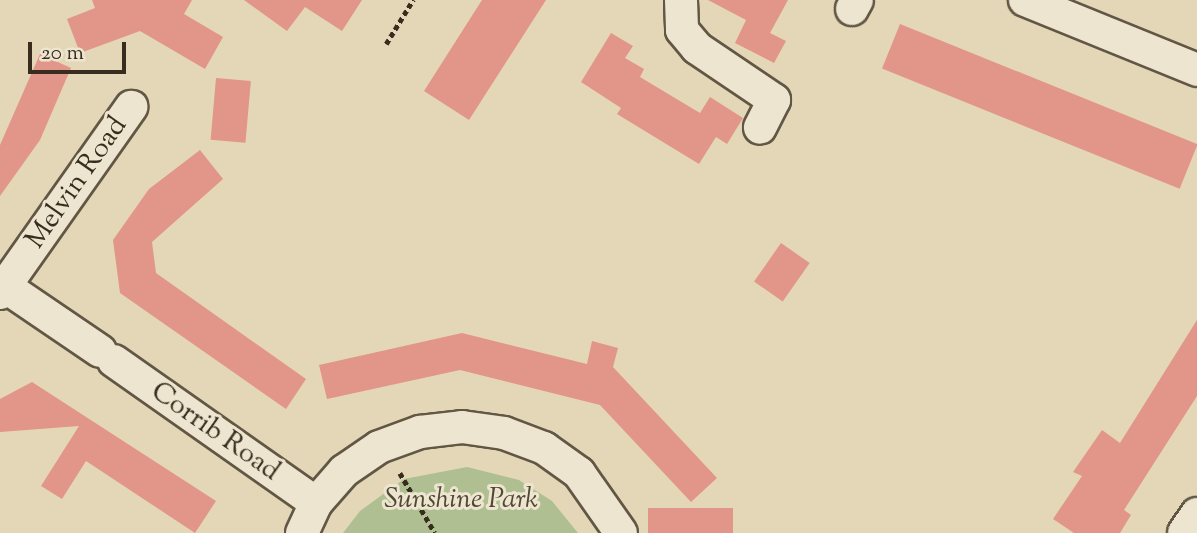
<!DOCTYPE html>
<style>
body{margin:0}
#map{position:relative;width:1197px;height:533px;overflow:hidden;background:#e3d7b7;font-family:"Sorts Mill Goudy",serif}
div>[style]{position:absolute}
.green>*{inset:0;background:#b0bf91}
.building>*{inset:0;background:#e29589;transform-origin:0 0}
.path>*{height:4.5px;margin-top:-2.25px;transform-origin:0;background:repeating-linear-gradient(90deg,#372c1d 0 5px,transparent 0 8.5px)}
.roads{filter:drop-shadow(2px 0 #625744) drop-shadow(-2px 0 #625744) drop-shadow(0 2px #625744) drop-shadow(0 -2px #625744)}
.street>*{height:32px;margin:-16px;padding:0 16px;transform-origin:16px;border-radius:16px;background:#ede5d0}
span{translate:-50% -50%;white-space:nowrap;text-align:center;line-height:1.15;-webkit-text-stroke:6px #ede5d0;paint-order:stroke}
.street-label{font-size:28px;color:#372c1d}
.park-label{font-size:28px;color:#4f4934;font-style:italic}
.scale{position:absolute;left:28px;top:42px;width:98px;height:32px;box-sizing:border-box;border:4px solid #372c1d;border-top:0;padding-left:9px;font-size:21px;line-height:24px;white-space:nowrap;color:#372c1d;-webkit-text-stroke:5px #ede5d0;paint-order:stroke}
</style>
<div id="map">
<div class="green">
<i style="clip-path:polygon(467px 467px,519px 480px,552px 501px,578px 533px,343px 533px,360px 511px,404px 479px)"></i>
</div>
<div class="building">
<i style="clip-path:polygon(92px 0,192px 0,184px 14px,223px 37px,205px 69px,140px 31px,80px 53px,67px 19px,95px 8px)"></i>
<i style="clip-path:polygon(244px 0,362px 0,342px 31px,305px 7px,287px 31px)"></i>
<i style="clip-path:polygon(482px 0,546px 0,469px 120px,424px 91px)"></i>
<i style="clip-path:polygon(708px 0,788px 0,770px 33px,786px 41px,774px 63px,735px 43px,746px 20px)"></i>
<i style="left:900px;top:24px;width:321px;height:48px;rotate:22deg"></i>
<i style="clip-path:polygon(611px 33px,633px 46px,625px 58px,644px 69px,640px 77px,700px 113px,710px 97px,743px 118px,727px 144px,716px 137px,699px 164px,617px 114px,621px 108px,581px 82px)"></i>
<i style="clip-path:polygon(40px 54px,71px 68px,40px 140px,0 196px,0 145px)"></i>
<i style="left:216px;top:78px;width:35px;height:62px;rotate:5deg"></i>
<i style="clip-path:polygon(200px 150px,223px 179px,152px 242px,156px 273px,306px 379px,286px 409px,120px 293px,113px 240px,149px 189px)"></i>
<i style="left:781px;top:243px;width:35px;height:47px;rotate:35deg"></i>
<i style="clip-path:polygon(1197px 320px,1197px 396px,1124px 510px,1131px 515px,1120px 533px,1074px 533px,1053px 519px,1082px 476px,1073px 472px,1102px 430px,1120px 443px)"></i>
<i style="clip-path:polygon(462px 333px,587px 364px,592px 341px,618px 348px,613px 367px,717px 478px,691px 502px,600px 405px,460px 370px,327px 399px,319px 365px)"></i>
<i style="clip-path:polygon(32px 382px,216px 501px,195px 533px,86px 461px,62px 499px,41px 486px,79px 426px,0 432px,0 399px)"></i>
<i style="left:733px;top:508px;width:25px;height:85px;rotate:90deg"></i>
</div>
<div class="path">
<i style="left:386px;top:44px;width:52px;rotate:-58.5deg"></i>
<i style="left:400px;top:473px;width:69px;rotate:59.7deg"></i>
</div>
<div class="roads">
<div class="street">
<i style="left:681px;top:0;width:30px;rotate:88deg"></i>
<i style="left:682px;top:30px;width:23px;rotate:50deg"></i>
<i style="left:697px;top:48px;width:93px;rotate:34deg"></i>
<i style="left:774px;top:100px;width:31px;rotate:117deg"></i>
<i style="left:1025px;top:0;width:186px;rotate:22.1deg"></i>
<i style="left:852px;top:9px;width:10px;rotate:-61deg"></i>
<i style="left:0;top:283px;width:121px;rotate:34.2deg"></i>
<i style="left:0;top:293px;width:228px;rotate:-54.8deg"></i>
<i style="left:114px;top:361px;width:247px;rotate:35.1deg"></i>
<i style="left:302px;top:533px;width:33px;rotate:-65deg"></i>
<i style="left:316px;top:503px;width:43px;rotate:-48.8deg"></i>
<i style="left:344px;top:471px;width:42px;rotate:-34.4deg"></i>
<i style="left:379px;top:447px;width:44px;rotate:-20.1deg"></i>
<i style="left:420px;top:432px;width:42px;rotate:-6.8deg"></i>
<i style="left:462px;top:427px;width:42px;rotate:8.1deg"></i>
<i style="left:504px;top:433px;width:43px;rotate:20.6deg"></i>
<i style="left:544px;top:448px;width:43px;rotate:35.5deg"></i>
<i style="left:579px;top:473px;width:73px;rotate:55deg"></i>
<i style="left:1184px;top:533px;width:23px;rotate:-56deg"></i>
</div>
</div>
<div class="street-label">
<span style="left:77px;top:183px;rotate:-55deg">Melvin Road</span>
<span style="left:215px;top:432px;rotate:35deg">Corrib Road</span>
</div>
<div class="park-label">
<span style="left:461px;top:500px">Sunshine Park</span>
</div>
<div class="scale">20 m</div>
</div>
